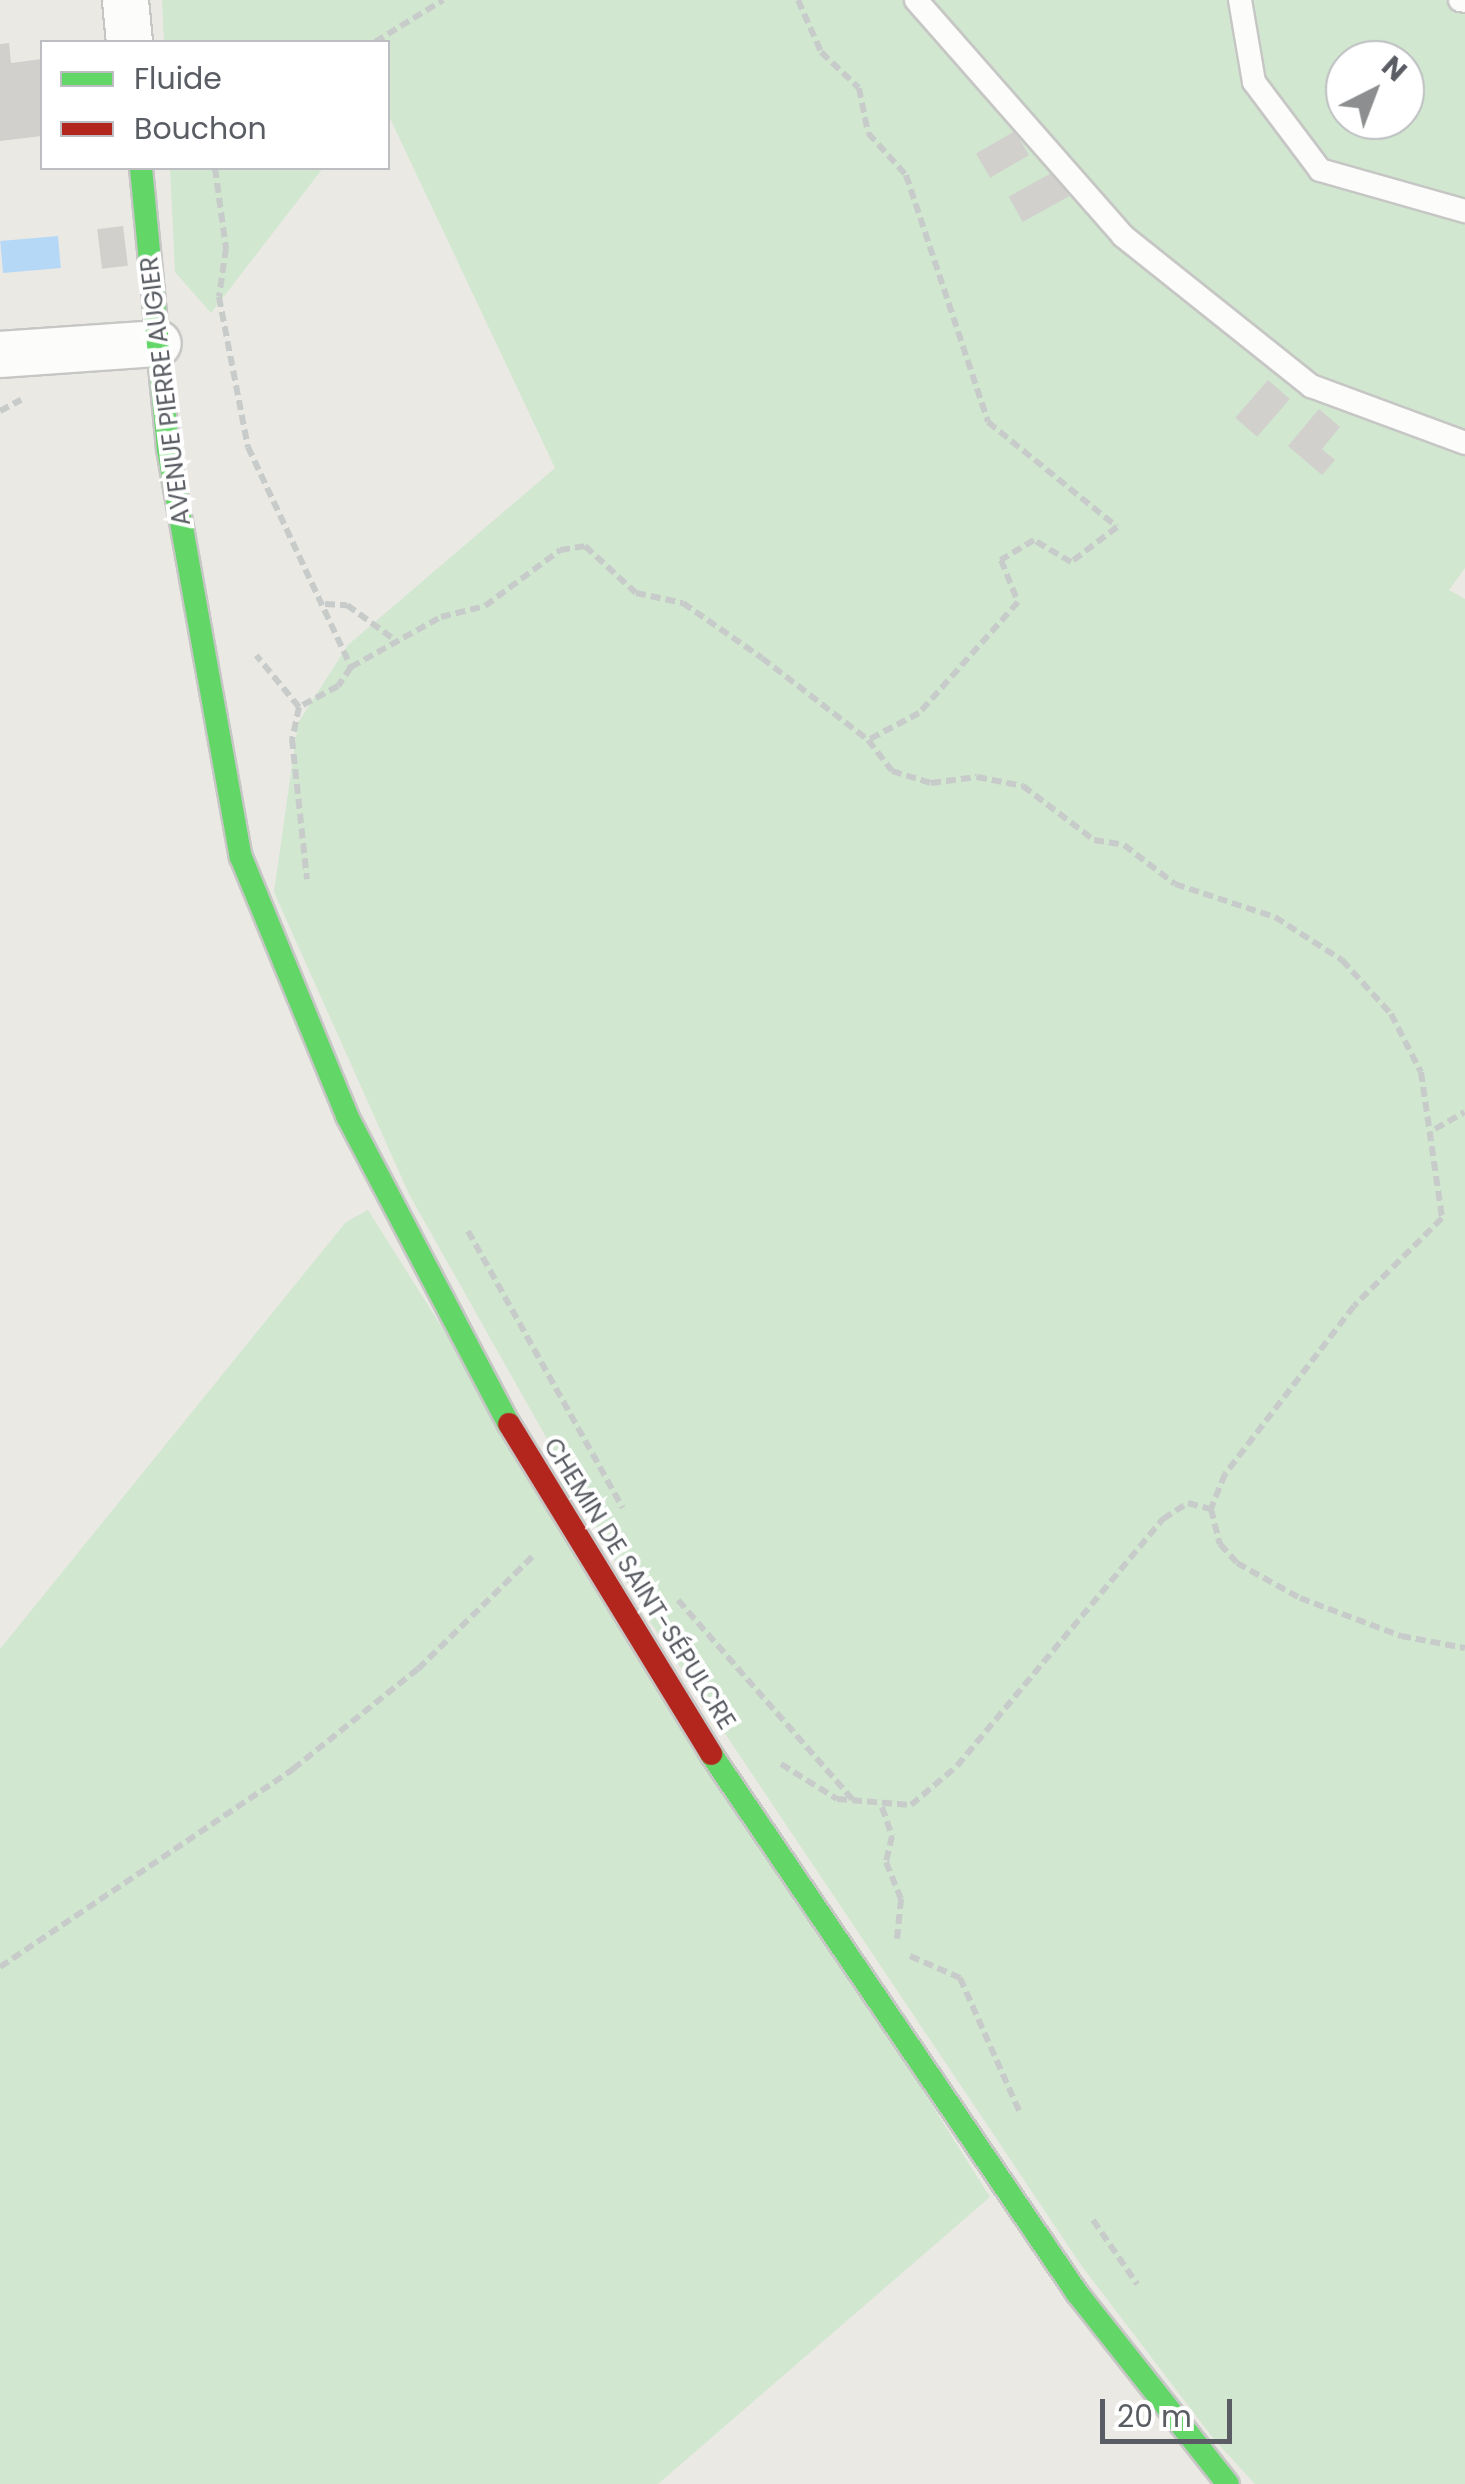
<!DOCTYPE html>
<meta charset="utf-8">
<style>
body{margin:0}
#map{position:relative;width:1465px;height:2484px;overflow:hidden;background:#eae9e4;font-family:Poppins,sans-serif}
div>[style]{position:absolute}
.green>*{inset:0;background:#d1e7d0}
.water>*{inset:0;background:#b6d8f7;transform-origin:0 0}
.building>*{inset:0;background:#d1d0cd;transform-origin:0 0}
.path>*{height:6px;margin-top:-3px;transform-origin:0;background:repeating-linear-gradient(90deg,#c7ccca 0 10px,transparent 0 15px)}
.roads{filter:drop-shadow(2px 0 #c6c6c5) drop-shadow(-2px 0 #c6c6c5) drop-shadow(0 2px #c6c6c5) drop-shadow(0 -2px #c6c6c5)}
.lane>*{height:22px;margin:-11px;padding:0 11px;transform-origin:11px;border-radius:11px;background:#fcfcfb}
.street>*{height:45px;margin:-22.5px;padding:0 22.5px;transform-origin:22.5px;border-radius:22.5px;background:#fcfcfb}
.fast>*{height:22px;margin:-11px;padding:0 11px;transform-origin:11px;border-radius:11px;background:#63d668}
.jam>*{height:22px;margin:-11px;padding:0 11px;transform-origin:11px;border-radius:11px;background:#b3261e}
span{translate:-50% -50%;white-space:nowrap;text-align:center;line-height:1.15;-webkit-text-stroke:8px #fff;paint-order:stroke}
.street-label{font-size:25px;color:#5a5d63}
.legend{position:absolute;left:40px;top:40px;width:350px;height:130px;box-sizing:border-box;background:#fff;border:2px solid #bdbec1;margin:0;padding:12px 18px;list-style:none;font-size:30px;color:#5a5d63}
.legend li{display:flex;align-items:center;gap:20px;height:50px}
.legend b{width:50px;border:2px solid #bdbec1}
.north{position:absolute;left:1325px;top:40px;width:100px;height:100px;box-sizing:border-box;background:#fff;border:2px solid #bdbec1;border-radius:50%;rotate:42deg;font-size:28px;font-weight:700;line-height:40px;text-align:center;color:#5a5d63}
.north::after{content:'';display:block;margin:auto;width:35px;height:45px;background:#8c8e90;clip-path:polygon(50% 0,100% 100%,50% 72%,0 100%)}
.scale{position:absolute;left:1100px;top:2399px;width:132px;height:45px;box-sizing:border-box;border:5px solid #5a5d63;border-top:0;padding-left:12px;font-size:30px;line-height:35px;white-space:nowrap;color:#5a5d63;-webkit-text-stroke:8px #fff;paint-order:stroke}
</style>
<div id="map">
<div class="green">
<i style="clip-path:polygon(evenodd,162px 0,1465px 0,1465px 568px,1449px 590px,1465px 599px,1465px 2484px,1255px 2484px,1213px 2438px,1081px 2265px,649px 1620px,409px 1194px,274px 892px,298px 723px,348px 645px,555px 468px,388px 114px,388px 42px,164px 42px,162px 0,1345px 60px,1405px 60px,1405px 120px,1345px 120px,1345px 60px)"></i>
<i style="clip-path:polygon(170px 168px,323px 168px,211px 313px,175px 272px)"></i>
<i style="clip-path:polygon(368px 1210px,990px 2197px,658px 2484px,0 2484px,0 1649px,346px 1222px)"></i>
</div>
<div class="water">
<i style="left:58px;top:236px;width:32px;height:58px;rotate:85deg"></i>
</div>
<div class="building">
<i style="clip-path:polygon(9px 43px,11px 63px,42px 59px,42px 136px,0 141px,0 44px)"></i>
<i style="left:1015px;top:131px;width:28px;height:45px;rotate:60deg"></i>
<i style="left:1055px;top:171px;width:29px;height:53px;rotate:61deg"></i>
<i style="left:123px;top:226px;width:40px;height:26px;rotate:83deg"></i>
<i style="left:1268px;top:380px;width:29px;height:50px;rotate:41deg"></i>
<i style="clip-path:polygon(1319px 409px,1340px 427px,1322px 449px,1335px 460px,1322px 475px,1288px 446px)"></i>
</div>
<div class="path">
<i style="left:798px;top:0;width:57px;rotate:66.1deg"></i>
<i style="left:821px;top:52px;width:52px;rotate:43.5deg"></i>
<i style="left:859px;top:88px;width:46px;rotate:78.7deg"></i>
<i style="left:868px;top:133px;width:57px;rotate:47.9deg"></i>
<i style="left:906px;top:175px;width:260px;rotate:71.6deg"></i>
<i style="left:988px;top:422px;width:166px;rotate:39.1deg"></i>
<i style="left:1117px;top:527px;width:58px;rotate:142.7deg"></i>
<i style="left:1071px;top:562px;width:43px;rotate:-149.3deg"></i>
<i style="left:1034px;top:540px;width:39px;rotate:149deg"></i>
<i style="left:1001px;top:560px;width:45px;rotate:68deg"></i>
<i style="left:1018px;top:602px;width:149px;rotate:131.7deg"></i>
<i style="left:919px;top:713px;width:58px;rotate:152.1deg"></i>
<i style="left:375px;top:42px;width:80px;rotate:-31.7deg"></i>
<i style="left:215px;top:168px;width:81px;rotate:82.2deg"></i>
<i style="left:226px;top:248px;width:49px;rotate:98.1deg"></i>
<i style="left:219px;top:297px;width:153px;rotate:79.1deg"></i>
<i style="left:248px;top:447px;width:243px;rotate:64.9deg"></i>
<i style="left:351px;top:667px;width:23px;rotate:124deg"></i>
<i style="left:338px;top:686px;width:44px;rotate:151.7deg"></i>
<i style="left:299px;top:707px;width:67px;rotate:-129.6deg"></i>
<i style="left:0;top:411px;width:24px;rotate:-28deg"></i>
<i style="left:325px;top:604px;width:22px;rotate:3deg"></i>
<i style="left:347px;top:605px;width:59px;rotate:36.1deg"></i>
<i style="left:351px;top:667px;width:103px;rotate:-29.1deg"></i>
<i style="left:441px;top:617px;width:45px;rotate:-14deg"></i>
<i style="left:485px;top:606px;width:94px;rotate:-36.7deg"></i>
<i style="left:560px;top:550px;width:25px;rotate:-9deg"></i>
<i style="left:585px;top:546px;width:69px;rotate:42.7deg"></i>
<i style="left:636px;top:593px;width:48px;rotate:12deg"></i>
<i style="left:683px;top:603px;width:96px;rotate:34.8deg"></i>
<i style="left:762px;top:658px;width:134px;rotate:37.7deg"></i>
<i style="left:868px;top:740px;width:39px;rotate:52deg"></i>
<i style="left:892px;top:771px;width:41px;rotate:17.1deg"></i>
<i style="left:931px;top:783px;width:46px;rotate:-7.4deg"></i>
<i style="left:977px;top:777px;width:47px;rotate:11.1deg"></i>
<i style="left:1023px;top:786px;width:89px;rotate:37.3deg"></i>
<i style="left:1094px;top:840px;width:30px;rotate:9deg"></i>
<i style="left:1124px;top:845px;width:64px;rotate:37.4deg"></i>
<i style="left:1175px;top:884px;width:105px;rotate:18.3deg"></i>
<i style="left:1275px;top:917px;width:80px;rotate:32.7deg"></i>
<i style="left:1342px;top:960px;width:73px;rotate:47.8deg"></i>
<i style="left:1391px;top:1014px;width:65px;rotate:62.7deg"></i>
<i style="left:1421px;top:1072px;width:148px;rotate:81.8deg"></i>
<i style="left:1442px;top:1218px;width:124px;rotate:135deg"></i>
<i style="left:1354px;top:1306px;width:212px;rotate:127.5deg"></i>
<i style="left:1225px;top:1474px;width:38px;rotate:112deg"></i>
<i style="left:299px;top:707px;width:33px;rotate:102deg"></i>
<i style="left:292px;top:739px;width:141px;rotate:83.9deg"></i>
<i style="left:1435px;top:1129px;width:34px;rotate:-30deg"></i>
<i style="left:468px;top:1231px;width:317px;rotate:60.8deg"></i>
<i style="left:678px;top:1600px;width:270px;rotate:48.8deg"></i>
<i style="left:781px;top:1764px;width:66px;rotate:32deg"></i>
<i style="left:837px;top:1799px;width:74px;rotate:4.6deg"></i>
<i style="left:911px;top:1805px;width:60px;rotate:-40.3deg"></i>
<i style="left:957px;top:1766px;width:322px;rotate:-50.2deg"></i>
<i style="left:1163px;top:1519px;width:30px;rotate:-33deg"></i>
<i style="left:1188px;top:1503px;width:24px;rotate:15deg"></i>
<i style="left:1211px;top:1509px;width:36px;rotate:76deg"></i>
<i style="left:1220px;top:1544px;width:25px;rotate:48deg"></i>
<i style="left:1237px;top:1563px;width:72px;rotate:29.1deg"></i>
<i style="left:1300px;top:1598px;width:108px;rotate:20.6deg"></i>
<i style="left:1401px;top:1636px;width:65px;rotate:10.6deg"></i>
<i style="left:882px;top:1807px;width:31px;rotate:71deg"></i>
<i style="left:892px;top:1836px;width:27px;rotate:103deg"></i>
<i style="left:886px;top:1862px;width:40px;rotate:68deg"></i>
<i style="left:901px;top:1899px;width:40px;rotate:95.7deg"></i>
<i style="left:910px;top:1956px;width:55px;rotate:23.7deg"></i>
<i style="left:960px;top:1978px;width:150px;rotate:66deg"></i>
<i style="left:0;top:1967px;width:354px;rotate:-34deg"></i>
<i style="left:293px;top:1769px;width:160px;rotate:-38.7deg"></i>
<i style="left:418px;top:1669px;width:163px;rotate:-44.5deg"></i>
<i style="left:1093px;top:2220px;width:78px;rotate:55.5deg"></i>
</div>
<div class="roads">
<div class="lane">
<i style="left:916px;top:0;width:314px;rotate:48.7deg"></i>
<i style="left:1123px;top:236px;width:241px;rotate:38.6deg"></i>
<i style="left:1311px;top:386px;width:164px;rotate:20.3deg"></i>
<i style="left:1240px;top:0;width:83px;rotate:80.3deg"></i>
<i style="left:1254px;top:82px;width:110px;rotate:53.1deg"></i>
<i style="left:1320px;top:170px;width:151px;rotate:15.8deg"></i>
<i style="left:1460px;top:0;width:5px;rotate:11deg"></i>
</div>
<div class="street">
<i style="left:125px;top:0;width:42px;rotate:84.6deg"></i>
<i style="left:0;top:354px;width:158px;rotate:-4deg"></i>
</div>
<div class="fast">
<i style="left:141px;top:168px;width:282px;rotate:84.5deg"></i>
<i style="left:168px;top:449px;width:414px;rotate:79.9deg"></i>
<i style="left:241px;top:857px;width:280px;rotate:67.7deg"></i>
<i style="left:347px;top:1116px;width:348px;rotate:62.3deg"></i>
<i style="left:711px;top:1754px;width:652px;rotate:55.82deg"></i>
<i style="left:1077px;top:2293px;width:243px;rotate:51.7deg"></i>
</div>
<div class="jam">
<i style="left:509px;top:1424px;width:387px;rotate:58.5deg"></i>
</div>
</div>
<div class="street-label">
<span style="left:166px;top:391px;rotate:-97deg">AVENUE PIERRE AUGIER</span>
<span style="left:639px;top:1584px;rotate:58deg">CHEMIN DE SAINT-SÉPULCRE</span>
</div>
<ul class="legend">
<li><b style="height:12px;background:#63d668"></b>Fluide</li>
<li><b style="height:12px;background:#b3261e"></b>Bouchon</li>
</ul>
<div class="north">N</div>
<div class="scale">20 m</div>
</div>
